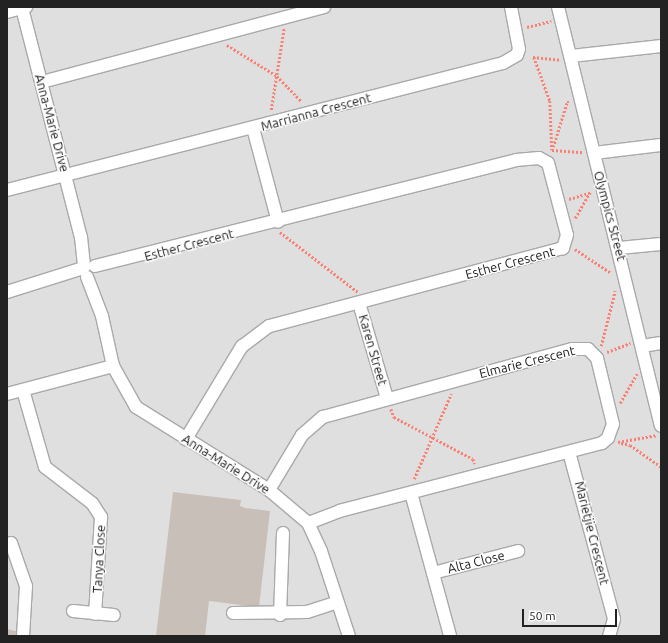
<!DOCTYPE html>
<style>
body{margin:0}
#map{position:relative;width:668px;height:643px;overflow:hidden;background:#f2efe9;font-family:Ubuntu,sans-serif}
div>[style]{position:absolute}
.residential>*{inset:0;background:#e0dfdf;transform-origin:0 0}
.building>*{inset:0;background:#c7bfb8}
.path>*{height:2.5px;margin-top:-1.25px;transform-origin:0;background:repeating-linear-gradient(90deg,#fa8072 0 2px,transparent 0 4px)}
.roads{filter:drop-shadow(1px 0 #a9a9a9) drop-shadow(-1px 0 #a9a9a9) drop-shadow(0 1px #a9a9a9) drop-shadow(0 -1px #a9a9a9)}
.minor>*{height:12px;margin:-6px;padding:0 6px;transform-origin:6px;border-radius:6px;background:#fff}
span{translate:-50% -50%;white-space:nowrap;text-align:center;line-height:1.15;-webkit-text-stroke:3px #fff;paint-order:stroke}
.street-label{font-size:13px;color:#222}
.frame{position:absolute;inset:0;border:8px solid #222;pointer-events:none}
.scale{position:absolute;left:522px;top:609px;width:95px;height:18px;box-sizing:border-box;border:2px solid #222;border-top:0;padding-left:5px;font-size:12px;line-height:14px;white-space:nowrap;color:#222;-webkit-text-stroke:3px #fff;paint-order:stroke}
</style>
<div id="map">
<div class="residential">
<i style="left:7px;top:7px;width:654px;height:629px"></i>
</div>
<div class="building">
<i style="clip-path:polygon(173px 492px,241px 500px,240px 506px,245px 508px,270px 511px,259px 607px,209px 601px,205px 636px,156px 636px)"></i>
<i style="clip-path:polygon(7px 629px,20px 632px,19px 636px,7px 636px)"></i>
</div>
<div class="path">
<i style="left:527px;top:27px;width:25px;rotate:-14deg"></i>
<i style="left:227px;top:45px;width:59px;rotate:31.8deg"></i>
<i style="left:277px;top:76px;width:36px;rotate:46deg"></i>
<i style="left:533px;top:57px;width:27px;rotate:6deg"></i>
<i style="left:534px;top:57px;width:47px;rotate:70deg"></i>
<i style="left:550px;top:101px;width:49px;rotate:87.7deg"></i>
<i style="left:552px;top:150px;width:31px;rotate:4deg"></i>
<i style="left:271px;top:110px;width:83px;rotate:-81deg"></i>
<i style="left:553px;top:147px;width:47px;rotate:-72.7deg"></i>
<i style="left:567px;top:102px;width:4px"></i>
<i style="left:569px;top:199px;width:21px;rotate:-17deg"></i>
<i style="left:575px;top:218px;width:30px;rotate:-60deg"></i>
<i style="left:280px;top:232px;width:98px;rotate:37.6deg"></i>
<i style="left:575px;top:249px;width:43px;rotate:33.7deg"></i>
<i style="left:601px;top:346px;width:57px;rotate:-75.7deg"></i>
<i style="left:607px;top:352px;width:25px;rotate:-21deg"></i>
<i style="left:620px;top:403px;width:34px;rotate:-60deg"></i>
<i style="left:391px;top:409px;width:9px;rotate:69deg"></i>
<i style="left:394px;top:417px;width:89px;rotate:28deg"></i>
<i style="left:473px;top:459px;width:5px;rotate:68deg"></i>
<i style="left:618px;top:442px;width:39px;rotate:-10deg"></i>
<i style="left:621px;top:443px;width:9px;rotate:13deg"></i>
<i style="left:630px;top:445px;width:38px;rotate:35deg"></i>
<i style="left:414px;top:479px;width:93px;rotate:-66.5deg"></i>
</div>
<div class="roads">
<div class="minor">
<i style="left:558px;top:7px;width:431px;rotate:76.2deg"></i>
<i style="left:22px;top:8px;width:236px;rotate:75.6deg"></i>
<i style="left:81px;top:237px;width:30px;rotate:84deg"></i>
<i style="left:7px;top:12px;width:20px;rotate:-15deg"></i>
<i style="left:571px;top:56px;width:91px;rotate:-6.3deg"></i>
<i style="left:42px;top:82px;width:292px;rotate:-14.9deg"></i>
<i style="left:253px;top:128px;width:97px;rotate:75.1deg"></i>
<i style="left:594px;top:153px;width:67px;rotate:-6.8deg"></i>
<i style="left:7px;top:190px;width:512px;rotate:-14.36deg"></i>
<i style="left:503px;top:63px;width:16px;rotate:-30deg"></i>
<i style="left:517px;top:55px;width:6px;rotate:-72deg"></i>
<i style="left:519px;top:49px;width:43px;rotate:-100.8deg"></i>
<i style="left:619px;top:248px;width:42px;rotate:-5.4deg"></i>
<i style="left:95px;top:266px;width:434px;rotate:-14.1deg"></i>
<i style="left:516px;top:160px;width:23px;rotate:-5deg"></i>
<i style="left:539px;top:158px;width:10px;rotate:29deg"></i>
<i style="left:548px;top:163px;width:74px;rotate:75.2deg"></i>
<i style="left:567px;top:235px;width:14px;rotate:107deg"></i>
<i style="left:563px;top:248px;width:304px;rotate:165.1deg"></i>
<i style="left:269px;top:326px;width:34px;rotate:143deg"></i>
<i style="left:242px;top:346px;width:109px;rotate:121.1deg"></i>
<i style="left:87px;top:277px;width:42px;rotate:69deg"></i>
<i style="left:102px;top:316px;width:51px;rotate:77.6deg"></i>
<i style="left:113px;top:366px;width:47px;rotate:60.7deg"></i>
<i style="left:136px;top:407px;width:157px;rotate:32deg"></i>
<i style="left:269px;top:490px;width:51px;rotate:40.2deg"></i>
<i style="left:308px;top:523px;width:31px;rotate:65deg"></i>
<i style="left:321px;top:551px;width:89px;rotate:71.8deg"></i>
<i style="left:7px;top:292px;width:80px;rotate:-17.5deg"></i>
<i style="left:359px;top:303px;width:99px;rotate:73.6deg"></i>
<i style="left:642px;top:346px;width:19px;rotate:-9deg"></i>
<i style="left:23px;top:390px;width:80px;rotate:74.1deg"></i>
<i style="left:45px;top:467px;width:59px;rotate:37.5deg"></i>
<i style="left:92px;top:503px;width:17px;rotate:57deg"></i>
<i style="left:101px;top:517px;width:97px;rotate:93.5deg"></i>
<i style="left:7px;top:394px;width:110px;rotate:-14.8deg"></i>
<i style="left:569px;top:452px;width:173px;rotate:74.9deg"></i>
<i style="left:614px;top:619px;width:18px;rotate:106deg"></i>
<i style="left:269px;top:490px;width:64px;rotate:-59deg"></i>
<i style="left:302px;top:435px;width:28px;rotate:-41deg"></i>
<i style="left:323px;top:417px;width:258px;rotate:-15.3deg"></i>
<i style="left:572px;top:349px;width:16px"></i>
<i style="left:588px;top:349px;width:13px;rotate:45deg"></i>
<i style="left:597px;top:358px;width:68px;rotate:76.4deg"></i>
<i style="left:613px;top:424px;width:15px;rotate:110deg"></i>
<i style="left:608px;top:438px;width:8px;rotate:140deg"></i>
<i style="left:602px;top:443px;width:271px;rotate:165.5deg"></i>
<i style="left:340px;top:511px;width:34px;rotate:159deg"></i>
<i style="left:411px;top:493px;width:148px;rotate:74.7deg"></i>
<i style="left:11px;top:543px;width:46px;rotate:70.8deg"></i>
<i style="left:26px;top:586px;width:50px;rotate:93.4deg"></i>
<i style="left:433px;top:573px;width:88px;rotate:-14.5deg"></i>
<i style="left:73px;top:611px;width:41px;rotate:5.6deg"></i>
<i style="left:233px;top:613px;width:74px;rotate:-0.8deg"></i>
<i style="left:307px;top:612px;width:32px;rotate:-18deg"></i>
<i style="left:280px;top:615px;width:82px;rotate:-87.9deg"></i>
</div>
</div>
<div class="street-label">
<span style="left:316px;top:112px;rotate:-15deg">Marrianna Crescent</span>
<span style="left:52px;top:123px;rotate:75deg">Anna-Marie Drive</span>
<span style="left:610px;top:216px;rotate:75deg">Olympics Street</span>
<span style="left:189px;top:245px;rotate:-15deg">Esther Crescent</span>
<span style="left:510px;top:263px;rotate:-15deg">Esther Crescent</span>
<span style="left:373px;top:350px;rotate:74deg">Karen Street</span>
<span style="left:527px;top:362px;rotate:-14deg">Elmarie Crescent</span>
<span style="left:226px;top:464px;rotate:32deg">Anna-Marie Drive</span>
<span style="left:592px;top:533px;rotate:76deg">Marietjie Crescent</span>
<span style="left:99px;top:559px;rotate:-87deg">Tanya Close</span>
<span style="left:476px;top:562px;rotate:-14deg">Alta Close</span>
</div>
<div class="frame"></div>
<div class="scale">50 m</div>
</div>
